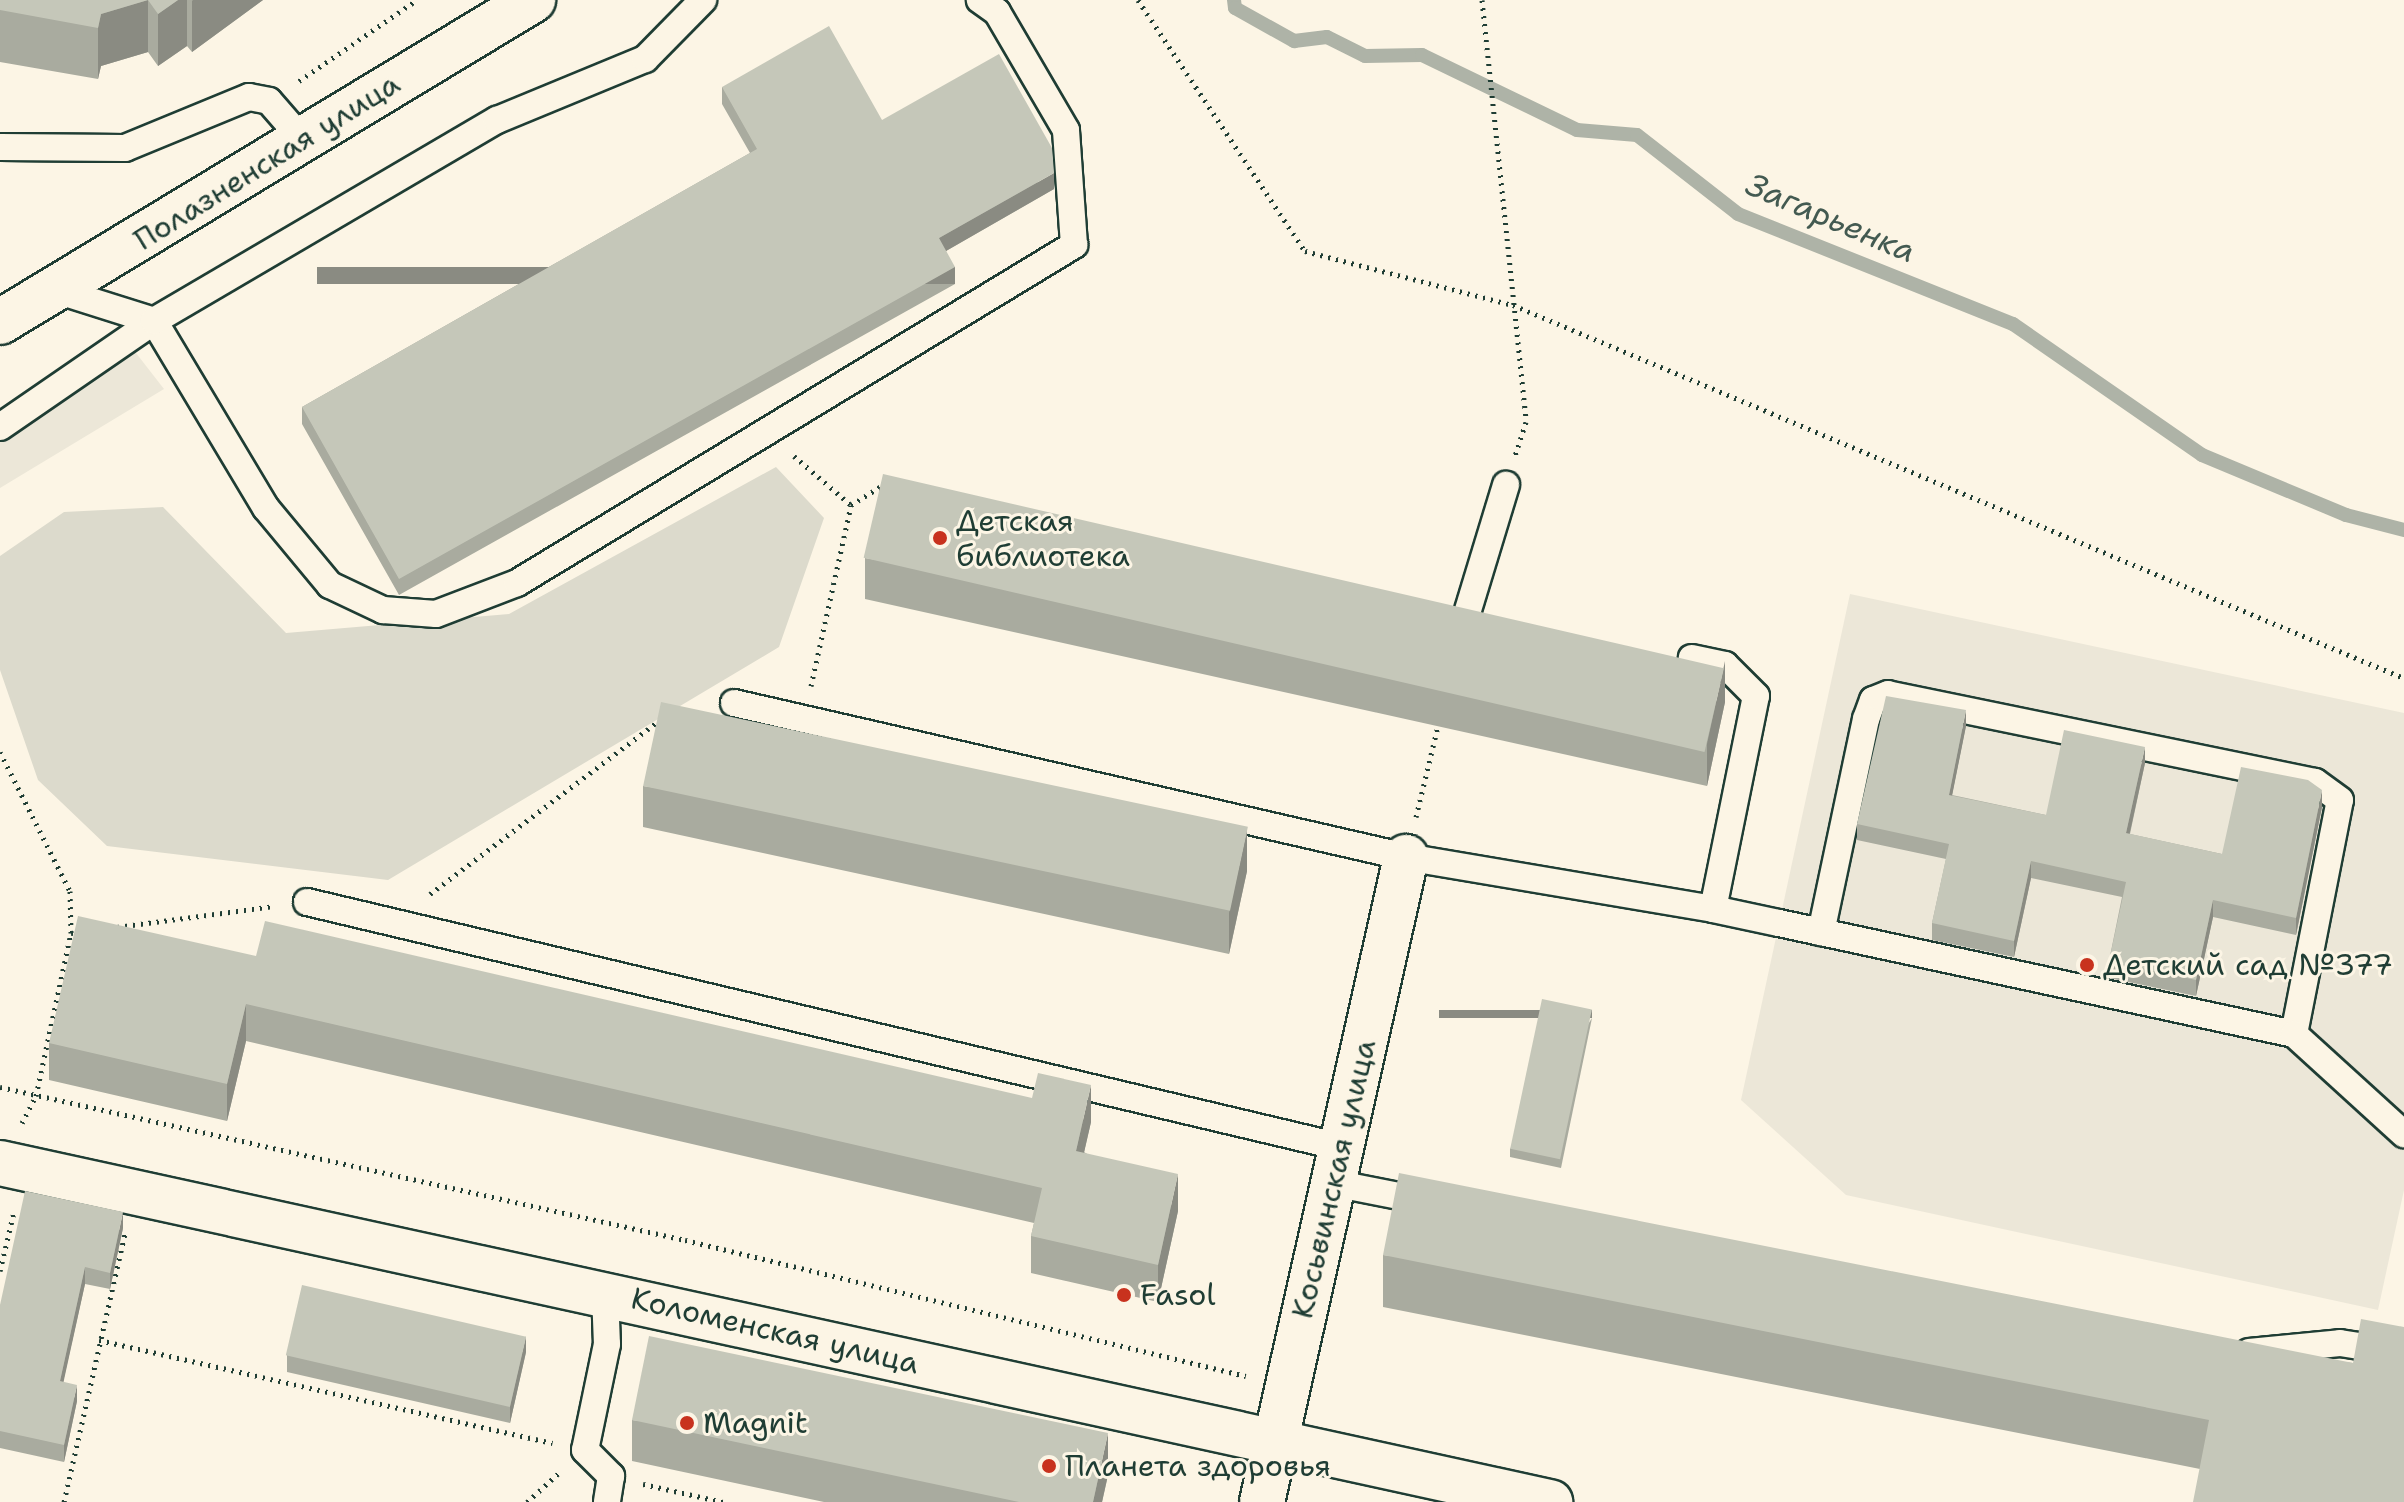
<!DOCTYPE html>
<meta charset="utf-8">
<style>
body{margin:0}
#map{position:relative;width:2404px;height:1502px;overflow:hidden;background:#fcf5e5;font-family:"Shantell Sans",sans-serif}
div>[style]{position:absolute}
.built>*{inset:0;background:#ece7d8}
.green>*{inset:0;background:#dcdacc}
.stream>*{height:14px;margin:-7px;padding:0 7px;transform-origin:7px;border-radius:7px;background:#aeb3a7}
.path>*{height:5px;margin-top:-2.5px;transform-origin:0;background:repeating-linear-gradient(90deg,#1f3d34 0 2px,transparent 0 8px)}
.roads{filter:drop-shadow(2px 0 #1f3d34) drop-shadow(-2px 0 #1f3d34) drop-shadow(0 2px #1f3d34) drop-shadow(0 -2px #1f3d34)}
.lane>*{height:26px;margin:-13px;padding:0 13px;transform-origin:13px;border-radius:13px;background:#fcf5e5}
.street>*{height:44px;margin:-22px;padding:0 22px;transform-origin:22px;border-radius:22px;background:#fcf5e5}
.wall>*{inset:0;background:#a9ab9f}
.shaded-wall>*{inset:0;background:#8a8b82;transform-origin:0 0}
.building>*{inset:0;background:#c5c7b9;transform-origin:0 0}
.dots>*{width:22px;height:22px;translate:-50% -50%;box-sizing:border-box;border:4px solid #fcf5e5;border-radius:50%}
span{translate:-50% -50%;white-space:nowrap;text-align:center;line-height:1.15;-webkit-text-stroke:6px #fcf5e5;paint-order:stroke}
.street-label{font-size:30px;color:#1f3d34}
.poi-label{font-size:30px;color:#1f3d34}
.left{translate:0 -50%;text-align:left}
.water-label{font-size:32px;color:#435a51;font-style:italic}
</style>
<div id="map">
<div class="built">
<i style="clip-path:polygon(129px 344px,164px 389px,0 488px,0 422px)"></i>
<i style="clip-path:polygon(1850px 594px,2404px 713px,2404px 1190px,2378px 1310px,1846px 1195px,1741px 1100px)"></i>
</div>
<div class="green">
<i style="clip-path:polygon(776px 467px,824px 518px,779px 647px,388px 880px,107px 846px,38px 780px,0 670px,0 556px,64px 512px,163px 507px,286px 633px,509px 614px)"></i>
</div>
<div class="stream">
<i style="left:1234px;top:0;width:8px;rotate:83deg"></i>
<i style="left:1235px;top:8px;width:68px;rotate:29.2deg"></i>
<i style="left:1294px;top:41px;width:33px;rotate:-7deg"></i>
<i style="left:1327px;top:37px;width:42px;rotate:26.6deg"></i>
<i style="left:1365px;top:56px;width:57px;rotate:-1deg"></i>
<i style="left:1422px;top:55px;width:172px;rotate:25.8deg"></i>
<i style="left:1577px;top:130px;width:60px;rotate:4.8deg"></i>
<i style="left:1637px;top:135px;width:128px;rotate:38deg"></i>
<i style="left:1738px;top:214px;width:296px;rotate:21.8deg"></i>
<i style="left:2013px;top:324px;width:230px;rotate:34.7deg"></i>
<i style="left:2202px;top:455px;width:156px;rotate:22.6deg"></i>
<i style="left:2346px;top:515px;width:60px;rotate:14.5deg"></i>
</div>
<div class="path">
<i style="left:1138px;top:0;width:301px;rotate:56.4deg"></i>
<i style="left:1305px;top:251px;width:215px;rotate:14.6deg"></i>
<i style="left:1513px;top:305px;width:966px;rotate:22.72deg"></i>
<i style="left:1482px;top:0;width:424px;rotate:84deg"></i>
<i style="left:1526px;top:422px;width:35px;rotate:108deg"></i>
<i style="left:299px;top:81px;width:143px;rotate:-34.5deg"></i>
<i style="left:794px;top:456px;width:75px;rotate:40.7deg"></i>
<i style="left:811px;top:686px;width:185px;rotate:-77.5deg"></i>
<i style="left:851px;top:505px;width:36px;rotate:-32deg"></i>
<i style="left:0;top:752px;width:156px;rotate:63.3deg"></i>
<i style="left:70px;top:891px;width:42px;rotate:88.6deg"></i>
<i style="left:1416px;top:817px;width:94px;rotate:-76.4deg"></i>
<i style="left:430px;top:894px;width:290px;rotate:-37.1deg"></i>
<i style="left:117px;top:927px;width:158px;rotate:-7.6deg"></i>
<i style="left:0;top:1087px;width:702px;rotate:12.59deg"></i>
<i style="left:685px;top:1240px;width:577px;rotate:13.63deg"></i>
<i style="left:22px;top:1123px;width:30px;rotate:-63deg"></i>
<i style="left:36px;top:1096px;width:167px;rotate:-77.9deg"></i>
<i style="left:71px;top:933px;width:9px;rotate:-6deg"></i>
<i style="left:0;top:1271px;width:61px;rotate:-76.7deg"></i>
<i style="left:99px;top:1340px;width:465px;rotate:12.8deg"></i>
<i style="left:643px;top:1484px;width:82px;rotate:12.7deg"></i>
<i style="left:64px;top:1502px;width:275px;rotate:-77.2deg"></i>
<i style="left:527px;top:1502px;width:45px;rotate:-42.3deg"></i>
</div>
<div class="roads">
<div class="lane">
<i style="left:0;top:147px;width:125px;rotate:0.5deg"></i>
<i style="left:125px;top:148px;width:134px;rotate:-22.4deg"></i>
<i style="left:249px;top:97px;width:20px;rotate:11deg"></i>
<i style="left:269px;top:101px;width:50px;rotate:49deg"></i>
<i style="left:59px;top:291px;width:100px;rotate:17.5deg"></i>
<i style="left:154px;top:321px;width:218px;rotate:59.1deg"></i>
<i style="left:266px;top:508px;width:100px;rotate:50.3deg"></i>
<i style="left:330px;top:585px;width:59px;rotate:25.3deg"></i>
<i style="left:383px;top:610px;width:53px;rotate:4.3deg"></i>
<i style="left:436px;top:614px;width:87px;rotate:-20.9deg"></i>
<i style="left:517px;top:583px;width:652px;rotate:-31.25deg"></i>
<i style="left:1074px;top:245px;width:115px;rotate:-94deg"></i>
<i style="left:1066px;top:130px;width:137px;rotate:-120.3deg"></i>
<i style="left:997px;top:12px;width:21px;rotate:-145deg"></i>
<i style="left:0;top:427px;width:187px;rotate:-34.5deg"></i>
<i style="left:154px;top:321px;width:398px;rotate:-30.4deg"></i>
<i style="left:497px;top:120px;width:160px;rotate:-22.4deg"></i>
<i style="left:645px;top:59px;width:83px;rotate:-45.5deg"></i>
<i style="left:1468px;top:610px;width:131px;rotate:-73.1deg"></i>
<i style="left:734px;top:703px;width:689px;rotate:12.91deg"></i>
<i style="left:1406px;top:857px;width:311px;rotate:9.6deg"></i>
<i style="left:1713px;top:909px;width:217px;rotate:-78.6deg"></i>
<i style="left:1756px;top:696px;width:44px;rotate:-135deg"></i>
<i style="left:1725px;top:665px;width:34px;rotate:-168deg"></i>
<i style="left:307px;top:902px;width:1063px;rotate:13.33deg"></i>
<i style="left:1713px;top:909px;width:67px;rotate:12deg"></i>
<i style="left:1779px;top:923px;width:527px;rotate:12.16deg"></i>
<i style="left:2294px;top:1034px;width:238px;rotate:-78.9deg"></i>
<i style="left:2340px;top:800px;width:31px;rotate:-144deg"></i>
<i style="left:2315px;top:782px;width:436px;rotate:-168.4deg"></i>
<i style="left:1888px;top:694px;width:16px;rotate:158deg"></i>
<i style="left:1873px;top:700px;width:20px;rotate:110deg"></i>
<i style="left:1866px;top:719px;width:218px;rotate:101.9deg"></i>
<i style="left:2294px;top:1034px;width:149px;rotate:42.3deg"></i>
<i style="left:1333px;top:1183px;width:98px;rotate:11.2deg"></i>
<i style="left:605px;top:1293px;width:51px;rotate:87.8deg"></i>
<i style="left:607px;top:1344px;width:108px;rotate:101.7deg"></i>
<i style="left:585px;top:1450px;width:37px;rotate:45deg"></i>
<i style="left:611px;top:1476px;width:26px;rotate:99deg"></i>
<i style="left:2249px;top:1352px;width:91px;rotate:-5.6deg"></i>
<i style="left:2340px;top:1343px;width:65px;rotate:8.9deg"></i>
</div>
<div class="street">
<i style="left:0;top:322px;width:623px;rotate:-31.14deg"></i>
<i style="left:0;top:1163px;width:1587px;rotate:12.34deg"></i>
<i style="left:1262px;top:1502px;width:661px;rotate:-77.41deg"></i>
</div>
</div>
<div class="wall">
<i style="clip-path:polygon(0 0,263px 0,192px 52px,187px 46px,158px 66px,148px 52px,101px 66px,98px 79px,0 62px)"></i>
<i style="clip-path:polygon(722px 87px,882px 120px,1054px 189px,946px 251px,955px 284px,399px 595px,302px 424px,302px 407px,750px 153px,722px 104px)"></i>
<i style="clip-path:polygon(865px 558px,1725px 702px,1707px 786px,865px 599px)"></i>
<i style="clip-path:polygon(1966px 726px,1952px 795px,2046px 815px,2145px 763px,2130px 834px,2222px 854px,2322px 807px,2296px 935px,2213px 917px,2196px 996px,2109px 978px,2109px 961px,2122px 897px,2031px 878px,2014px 957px,1932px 940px,1932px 923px,1946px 859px,1857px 840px,1857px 824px)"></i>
<i style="clip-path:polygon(643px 786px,1247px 871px,1229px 954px,643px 827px)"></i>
<i style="clip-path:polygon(256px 956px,1091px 1122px,1084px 1152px,1178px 1211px,1158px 1302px,1031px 1273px,1031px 1236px,1034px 1223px,246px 1041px,227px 1121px,49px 1080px,49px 1043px)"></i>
<i style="clip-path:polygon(1592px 1018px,1561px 1168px,1510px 1157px,1510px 1149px)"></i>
<i style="clip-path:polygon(123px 1228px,110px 1289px,85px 1284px,63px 1382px,77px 1401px,64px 1462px,0 1448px,0 1305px)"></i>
<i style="clip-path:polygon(1383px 1255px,2353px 1363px,2200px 1469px,1383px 1307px)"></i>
<i style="clip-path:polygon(526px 1352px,510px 1423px,287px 1372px,287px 1355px)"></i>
<i style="clip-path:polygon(632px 1420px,1108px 1475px,1102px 1502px,824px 1502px,632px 1461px)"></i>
</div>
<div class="shaded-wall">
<i style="clip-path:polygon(148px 0,148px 52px,101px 66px,98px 79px,98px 28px,101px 14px)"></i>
<i style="clip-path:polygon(178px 0,187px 0,187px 46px,158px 66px,158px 14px)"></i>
<i style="clip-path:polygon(193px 0,263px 0,192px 52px,192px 1px)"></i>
<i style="clip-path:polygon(1054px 173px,1054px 189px,939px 255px,939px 238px)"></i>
<i style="left:955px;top:267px;width:17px;height:638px;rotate:90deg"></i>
<i style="clip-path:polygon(1725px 661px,1725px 702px,1707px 786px,1707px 744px)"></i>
<i style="clip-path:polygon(1966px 710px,1966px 726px,1949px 811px,1949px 795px)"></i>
<i style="clip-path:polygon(2145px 747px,2145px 763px,2126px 850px,2126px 833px)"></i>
<i style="clip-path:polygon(2322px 790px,2322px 807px,2296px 935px,2296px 918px)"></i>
<i style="clip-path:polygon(1247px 829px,1247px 871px,1229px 954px,1229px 913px)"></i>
<i style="clip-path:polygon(2031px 861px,2031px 878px,2014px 957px,2014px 941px)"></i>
<i style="clip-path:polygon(2213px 900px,2213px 917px,2196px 996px,2196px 980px)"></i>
<i style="clip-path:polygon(246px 1004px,246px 1041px,227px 1121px,227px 1084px)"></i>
<i style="left:1592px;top:1010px;width:8px;height:153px;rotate:90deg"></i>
<i style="clip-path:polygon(1091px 1085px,1091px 1122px,1076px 1188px,1076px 1151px)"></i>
<i style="clip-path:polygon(1178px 1174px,1178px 1211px,1158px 1302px,1158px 1265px)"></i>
<i style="clip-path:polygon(123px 1212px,123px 1228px,110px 1289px,110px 1273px)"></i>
<i style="clip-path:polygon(85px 1267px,85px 1284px,60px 1398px,60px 1381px)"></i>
<i style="clip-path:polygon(526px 1336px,526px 1352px,510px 1423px,510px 1406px)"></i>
<i style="clip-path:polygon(77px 1385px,77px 1401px,64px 1462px,64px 1445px)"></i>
<i style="clip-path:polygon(1108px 1433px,1108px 1475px,1102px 1502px,1093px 1502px)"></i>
</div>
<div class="building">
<i style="clip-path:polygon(0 0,178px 0,158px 14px,148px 0,101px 14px,98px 28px,0 10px)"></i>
<i style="clip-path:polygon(829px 26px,882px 120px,999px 54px,1052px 148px,1054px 173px,939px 238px,955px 267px,399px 579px,302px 407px,757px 149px,722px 87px)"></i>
<i style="left:883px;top:474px;width:863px;height:86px;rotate:13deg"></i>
<i style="clip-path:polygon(1886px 696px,1966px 710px,1949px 795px,2046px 815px,2064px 730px,2145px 747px,2126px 833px,2222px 854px,2241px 767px,2308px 780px,2322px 790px,2296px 918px,2213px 900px,2196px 980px,2109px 961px,2126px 882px,2031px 861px,2014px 941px,1932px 923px,1949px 844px,1857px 824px)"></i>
<i style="left:661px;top:702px;width:600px;height:86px;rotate:12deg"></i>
<i style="clip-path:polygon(78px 916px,256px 956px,265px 921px,1032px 1098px,1038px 1073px,1091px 1085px,1076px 1151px,1178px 1174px,1158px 1265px,1031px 1236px,1042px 1188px,246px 1004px,227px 1084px,49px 1043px)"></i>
<i style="left:1542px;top:999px;width:51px;height:153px;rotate:12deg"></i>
<i style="clip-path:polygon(1399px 1173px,2353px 1363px,2361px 1319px,2404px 1327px,2404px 1502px,2193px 1502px,2209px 1420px,1383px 1255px)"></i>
<i style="clip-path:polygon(25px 1191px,123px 1212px,110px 1273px,85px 1267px,60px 1381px,77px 1385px,64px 1445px,0 1431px,0 1305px)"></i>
<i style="left:302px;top:1285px;width:230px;height:72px;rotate:13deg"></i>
<i style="clip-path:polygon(649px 1336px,1108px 1433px,1093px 1502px,1019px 1502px,632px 1420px)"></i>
</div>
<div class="dots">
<i style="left:940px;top:538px;background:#c8321e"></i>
<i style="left:2087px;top:965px;background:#c8321e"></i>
<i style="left:1124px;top:1295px;background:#c8321e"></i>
<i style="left:687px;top:1423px;background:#c8321e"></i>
<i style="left:1049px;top:1466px;background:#c8321e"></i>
</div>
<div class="street-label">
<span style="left:267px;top:162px;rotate:-32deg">Полазненская улица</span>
<span style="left:1334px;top:1179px;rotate:-77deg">Косьвинская улица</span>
<span style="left:775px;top:1331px;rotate:13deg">Коломенская улица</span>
</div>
<div class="poi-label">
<span class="left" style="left:956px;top:538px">Детская<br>библиотека</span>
<span class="left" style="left:2103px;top:965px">Детский сад №377</span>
<span class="left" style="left:1140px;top:1295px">Fasol</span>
<span class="left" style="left:703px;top:1423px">Magnit</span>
<span class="left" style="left:1065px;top:1466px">Планета здоровья</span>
</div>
<div class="water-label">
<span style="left:1831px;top:218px;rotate:23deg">Загарьенка</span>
</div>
</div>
